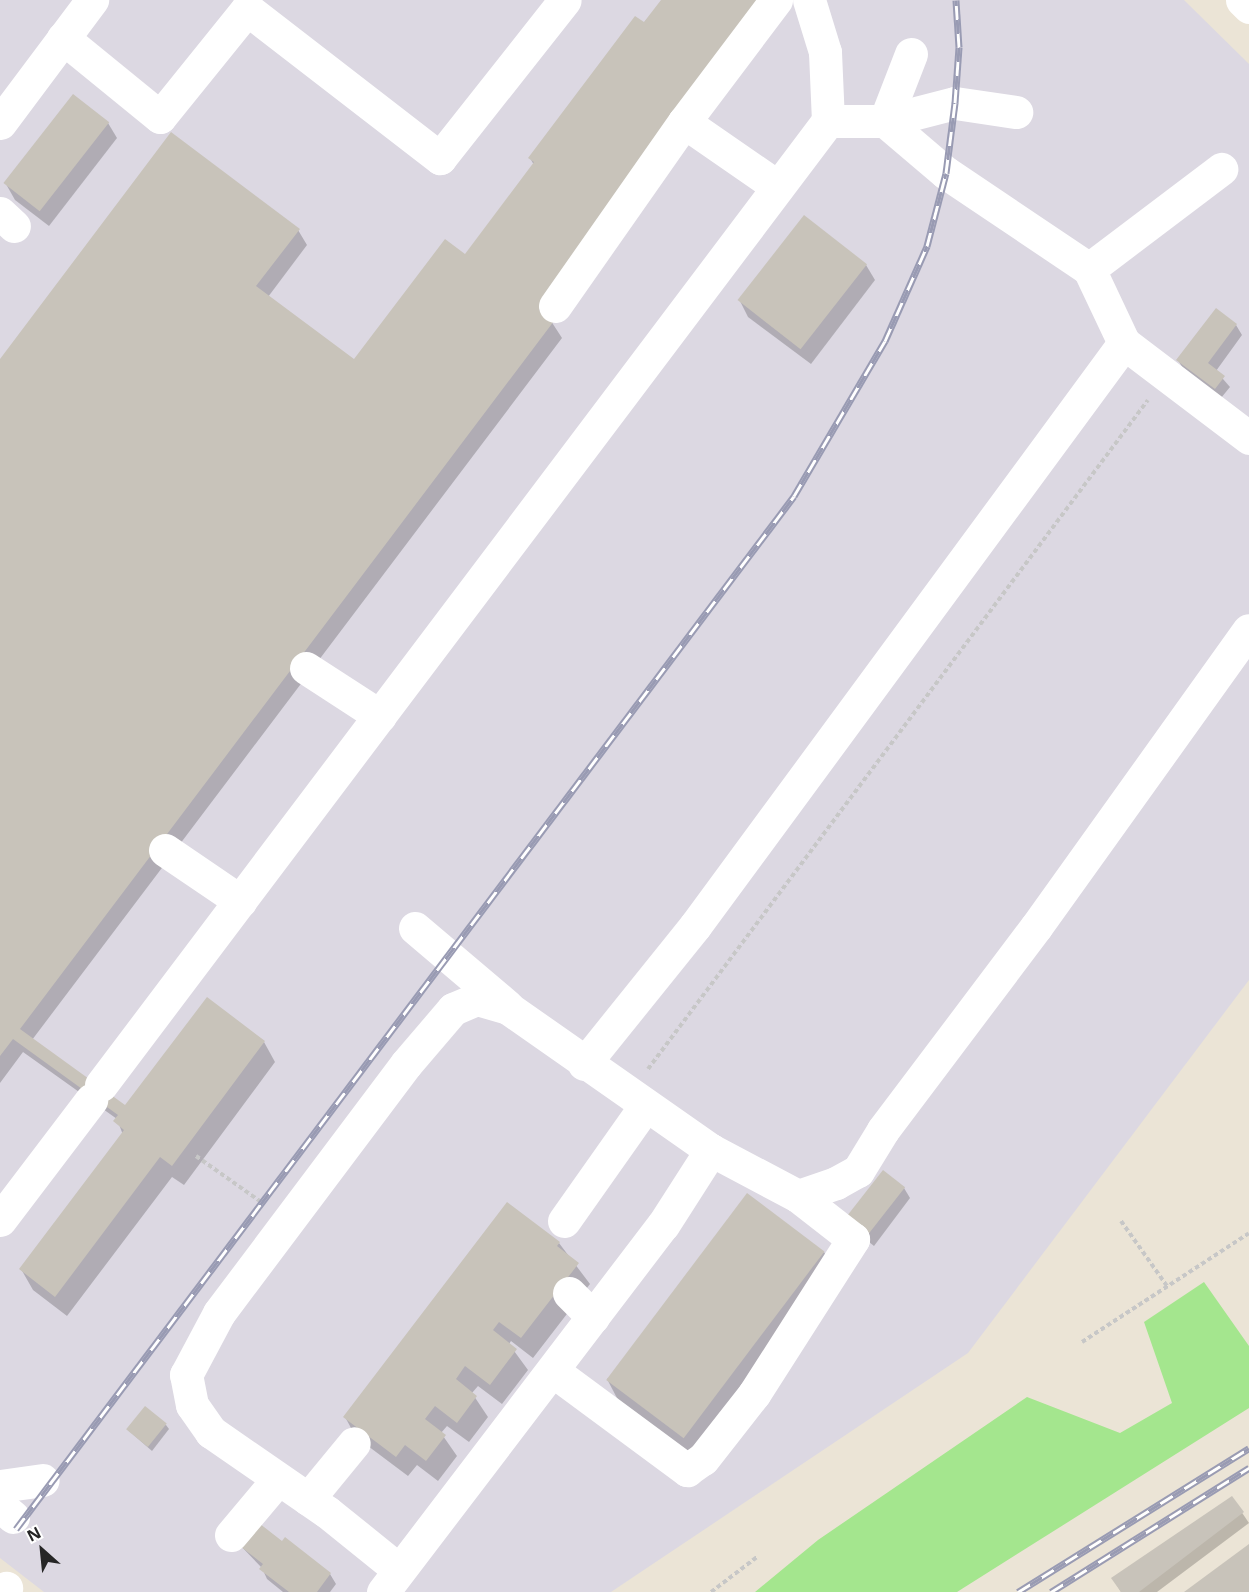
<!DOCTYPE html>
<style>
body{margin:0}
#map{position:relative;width:1249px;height:1592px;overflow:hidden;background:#ebe4d6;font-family:"Open Sans",sans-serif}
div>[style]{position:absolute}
.industrial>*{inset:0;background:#dcd8e2}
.green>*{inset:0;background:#a4e68e}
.shadow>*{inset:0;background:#0003}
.building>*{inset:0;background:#c8c3ba;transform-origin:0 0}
.path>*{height:4px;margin-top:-2px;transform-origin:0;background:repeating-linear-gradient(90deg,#c7c7c7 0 4.5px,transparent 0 7.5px)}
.minor>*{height:33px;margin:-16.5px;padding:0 16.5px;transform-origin:16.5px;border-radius:16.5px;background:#fff}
.rail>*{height:7px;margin-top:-3.5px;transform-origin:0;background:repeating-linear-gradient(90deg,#fff 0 14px,#999bb3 0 28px);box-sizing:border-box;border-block:2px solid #999bb3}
span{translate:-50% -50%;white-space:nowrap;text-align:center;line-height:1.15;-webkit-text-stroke:4.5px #fff;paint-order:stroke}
.north{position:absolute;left:12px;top:1520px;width:60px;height:60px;-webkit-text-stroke:4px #fff;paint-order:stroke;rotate:333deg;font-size:16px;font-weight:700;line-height:24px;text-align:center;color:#262626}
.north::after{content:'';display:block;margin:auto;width:21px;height:27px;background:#262626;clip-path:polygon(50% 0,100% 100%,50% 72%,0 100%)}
</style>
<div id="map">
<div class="industrial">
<i style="clip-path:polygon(0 0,1184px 0,1249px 64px,1249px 980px,968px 1353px,611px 1592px,44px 1592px,0 1558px)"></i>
</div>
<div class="green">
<i style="clip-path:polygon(1204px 1282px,1249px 1346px,1249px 1408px,957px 1592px,755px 1592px,818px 1540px,1027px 1397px,1120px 1433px,1172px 1403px,1144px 1322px)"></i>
</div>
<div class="shadow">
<i style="clip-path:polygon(663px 0,551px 321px,562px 338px,32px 1040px,125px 1107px,264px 1042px,275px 1062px,184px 1185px,172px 1177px,67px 1316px,33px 1290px,21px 1269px,123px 1135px,117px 1119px,23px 1052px,0 1083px,0 361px,298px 230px,307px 245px,268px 297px,354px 361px,465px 256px,534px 165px,530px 158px)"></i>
<i style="clip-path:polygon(108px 123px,117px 138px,49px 226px,15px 200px,6px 184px)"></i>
<i style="clip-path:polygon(866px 265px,875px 280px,811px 364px,748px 317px,740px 301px)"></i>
<i style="clip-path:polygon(1236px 325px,1242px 335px,1216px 371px,1230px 387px,1221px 398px,1184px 370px,1178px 360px)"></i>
<i style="clip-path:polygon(904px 1188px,910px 1198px,874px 1246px,854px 1230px)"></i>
<i style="clip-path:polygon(559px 1243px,590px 1284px,533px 1358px,511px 1341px,509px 1344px,528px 1370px,502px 1404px,478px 1386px,472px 1393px,488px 1417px,469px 1442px,447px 1426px,441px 1433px,457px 1456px,438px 1481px,417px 1465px,408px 1476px,356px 1437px,345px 1417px)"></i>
<i style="clip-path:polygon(824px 1252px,836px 1273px,695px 1458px,618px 1400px,607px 1379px)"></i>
<i style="clip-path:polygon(166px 1425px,169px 1429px,152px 1451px,128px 1430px)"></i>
<i style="clip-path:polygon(1232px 1498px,1249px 1523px,1157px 1592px,1121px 1592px,1113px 1579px)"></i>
<i style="clip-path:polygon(238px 1543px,282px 1543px,330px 1574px,336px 1584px,330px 1592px,283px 1592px,267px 1579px,262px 1568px)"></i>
</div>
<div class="building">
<i style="clip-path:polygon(661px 0,762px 0,539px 310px,554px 321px,20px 1029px,125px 1105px,207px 997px,265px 1041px,172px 1166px,160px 1157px,55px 1297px,19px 1269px,124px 1130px,113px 1121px,118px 1115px,13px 1039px,0 1056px,0 359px,171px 132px,300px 229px,256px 286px,354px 359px,445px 239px,465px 254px,534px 162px,528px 158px,635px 16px,644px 22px)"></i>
<i style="left:73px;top:94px;width:46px;height:113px;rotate:38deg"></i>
<i style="left:804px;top:215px;width:80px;height:108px;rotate:38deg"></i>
<i style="clip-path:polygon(1216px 308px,1237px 324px,1208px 363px,1225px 376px,1215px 389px,1176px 360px)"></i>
<i style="left:883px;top:1170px;width:28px;height:62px;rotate:38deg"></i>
<i style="left:747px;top:1193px;width:97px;height:234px;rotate:37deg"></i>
<i style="clip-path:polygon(507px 1202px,560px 1242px,557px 1246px,579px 1263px,521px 1338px,499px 1322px,493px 1330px,517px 1349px,490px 1385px,465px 1366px,456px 1379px,477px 1396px,457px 1423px,435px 1406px,425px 1419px,446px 1435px,426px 1461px,405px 1445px,396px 1457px,343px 1417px)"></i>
<i style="left:145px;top:1406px;width:28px;height:30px;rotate:39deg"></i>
<i style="clip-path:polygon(1232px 1496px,1244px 1512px,1139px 1592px,1121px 1592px,1111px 1578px)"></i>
<i style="clip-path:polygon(255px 1520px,282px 1541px,285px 1537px,331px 1573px,317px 1592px,289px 1592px,259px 1569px,263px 1564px,236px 1543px)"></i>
<i style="clip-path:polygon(1249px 1544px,1249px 1592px,1184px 1592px)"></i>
</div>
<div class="path">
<i style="left:648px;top:1069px;width:835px;rotate:-53.23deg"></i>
<i style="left:196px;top:1156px;width:83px;rotate:35.2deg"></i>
<i style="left:1121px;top:1221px;width:80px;rotate:54.7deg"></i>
<i style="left:1082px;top:1342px;width:199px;rotate:-33.1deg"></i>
<i style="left:711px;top:1592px;width:58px;rotate:-37.3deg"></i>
</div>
<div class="minor">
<i style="left:1242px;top:0;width:10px;rotate:45deg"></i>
<i style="left:63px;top:38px;width:125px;rotate:39.2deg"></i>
<i style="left:160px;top:117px;width:139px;rotate:-51.1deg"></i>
<i style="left:247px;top:9px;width:244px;rotate:37.7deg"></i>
<i style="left:440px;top:158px;width:201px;rotate:-51.7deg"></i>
<i style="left:911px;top:54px;width:72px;rotate:111.2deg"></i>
<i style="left:885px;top:121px;width:72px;rotate:-14.4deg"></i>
<i style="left:955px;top:103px;width:62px;rotate:8.4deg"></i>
<i style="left:684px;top:122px;width:153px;rotate:-53deg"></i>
<i style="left:0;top:123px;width:154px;rotate:-53.2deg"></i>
<i style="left:0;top:213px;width:19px;rotate:43deg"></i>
<i style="left:1089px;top:269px;width:166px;rotate:-37.1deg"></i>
<i style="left:555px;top:306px;width:225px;rotate:-55deg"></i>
<i style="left:684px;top:122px;width:114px;rotate:34.7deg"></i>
<i style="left:1124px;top:343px;width:157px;rotate:37.2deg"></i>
<i style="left:306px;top:668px;width:88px;rotate:33deg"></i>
<i style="left:165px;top:850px;width:91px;rotate:34.2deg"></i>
<i style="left:415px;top:928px;width:121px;rotate:40.3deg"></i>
<i style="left:584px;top:1064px;width:177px;rotate:-51.2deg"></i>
<i style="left:695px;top:926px;width:724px;rotate:-53.65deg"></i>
<i style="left:1124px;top:343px;width:82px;rotate:-115.3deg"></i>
<i style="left:1089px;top:269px;width:172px;rotate:-146.1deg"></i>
<i style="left:946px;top:173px;width:80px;rotate:-139.6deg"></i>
<i style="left:885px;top:121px;width:57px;rotate:180deg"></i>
<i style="left:101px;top:1085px;width:1207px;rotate:-52.98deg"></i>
<i style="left:828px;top:121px;width:69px;rotate:-92.5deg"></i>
<i style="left:825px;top:52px;width:54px;rotate:-107.1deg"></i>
<i style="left:0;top:1220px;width:151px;rotate:-52.8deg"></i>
<i style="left:564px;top:1221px;width:141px;rotate:-54.8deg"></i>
<i style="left:569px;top:1293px;width:34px;rotate:45deg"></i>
<i style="left:553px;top:1371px;width:167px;rotate:36.5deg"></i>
<i style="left:687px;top:1470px;width:19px;rotate:-35deg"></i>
<i style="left:703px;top:1459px;width:83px;rotate:-51.9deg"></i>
<i style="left:754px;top:1394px;width:184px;rotate:-57.4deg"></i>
<i style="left:853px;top:1239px;width:70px;rotate:-142deg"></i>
<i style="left:0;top:1486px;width:43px;rotate:-7.9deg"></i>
<i style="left:308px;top:1499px;width:72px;rotate:-50.6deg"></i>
<i style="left:0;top:1506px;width:17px;rotate:40deg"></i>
<i style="left:231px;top:1535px;width:73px;rotate:-50deg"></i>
<i style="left:399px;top:1570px;width:92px;rotate:-141.1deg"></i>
<i style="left:327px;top:1512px;width:141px;rotate:-145.4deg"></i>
<i style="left:211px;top:1432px;width:33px;rotate:-125deg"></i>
<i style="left:192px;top:1405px;width:31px;rotate:-101deg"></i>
<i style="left:186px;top:1375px;width:70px;rotate:-62deg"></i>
<i style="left:219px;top:1313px;width:311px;rotate:-53.1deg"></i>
<i style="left:406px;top:1064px;width:72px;rotate:-49.5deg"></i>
<i style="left:453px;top:1009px;width:26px;rotate:-23deg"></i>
<i style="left:477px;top:999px;width:32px;rotate:16deg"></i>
<i style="left:508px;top:1008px;width:248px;rotate:35deg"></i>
<i style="left:711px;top:1150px;width:98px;rotate:27.9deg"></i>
<i style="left:798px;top:1196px;width:40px;rotate:-18.9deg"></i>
<i style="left:836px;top:1183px;width:25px;rotate:-29deg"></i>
<i style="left:858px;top:1171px;width:48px;rotate:-58.6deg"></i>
<i style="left:883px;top:1130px;width:254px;rotate:-53deg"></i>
<i style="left:1036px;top:927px;width:365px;rotate:-54.4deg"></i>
<i style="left:2px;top:1592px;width:6px;rotate:-45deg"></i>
<i style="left:383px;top:1592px;width:462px;rotate:-52.7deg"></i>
<i style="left:663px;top:1225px;width:89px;rotate:-57.4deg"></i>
</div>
<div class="rail">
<i style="left:16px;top:1529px;width:1293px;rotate:-53.01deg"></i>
<i style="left:794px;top:496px;width:180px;rotate:-59.6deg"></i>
<i style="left:885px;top:341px;width:104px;rotate:-66.1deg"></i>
<i style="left:927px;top:246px;width:75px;rotate:-75.4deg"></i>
<i style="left:946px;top:173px;width:71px;rotate:-82.7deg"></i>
<i style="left:955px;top:103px;width:56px;rotate:-85.9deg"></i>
<i style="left:959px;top:47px;width:47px;rotate:-93.7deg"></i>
<i style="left:1018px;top:1592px;width:272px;rotate:-31.9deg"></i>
<i style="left:1051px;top:1592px;width:234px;rotate:-32.1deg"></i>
</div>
<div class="north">N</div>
</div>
